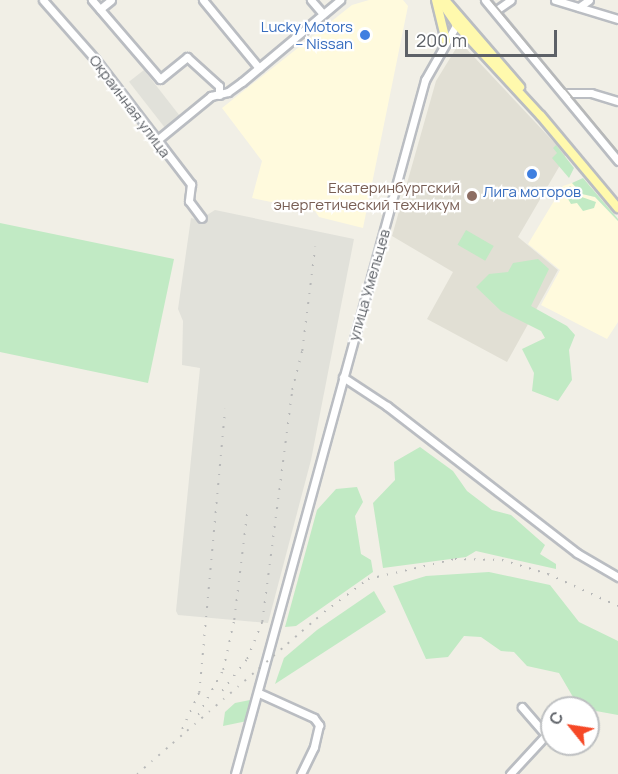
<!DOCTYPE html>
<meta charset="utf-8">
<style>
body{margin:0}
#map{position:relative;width:618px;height:774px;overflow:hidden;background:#f1efe6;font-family:Manrope,sans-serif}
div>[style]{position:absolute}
.commercial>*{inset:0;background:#fffadd}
.industrial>*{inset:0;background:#e1e1da;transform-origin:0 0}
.education>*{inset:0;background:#e1dfd4}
.green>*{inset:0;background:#c1eac4;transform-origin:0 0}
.roads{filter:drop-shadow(2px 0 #babdc2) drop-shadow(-2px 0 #babdc2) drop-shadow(0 2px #babdc2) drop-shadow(0 -2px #babdc2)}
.minor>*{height:7px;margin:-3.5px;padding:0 3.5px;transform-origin:3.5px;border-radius:3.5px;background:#fff}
.major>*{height:8px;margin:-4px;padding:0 4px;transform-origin:4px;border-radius:4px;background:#fff9ad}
.tram>*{height:1.5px;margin:-0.75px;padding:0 0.75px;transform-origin:0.75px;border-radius:0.75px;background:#b7b8b8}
.rail>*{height:1.5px;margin-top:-0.75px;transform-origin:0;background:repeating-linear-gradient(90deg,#b7b8b8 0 1.5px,transparent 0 9.5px)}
.dots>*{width:16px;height:16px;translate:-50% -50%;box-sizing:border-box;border:3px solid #fff;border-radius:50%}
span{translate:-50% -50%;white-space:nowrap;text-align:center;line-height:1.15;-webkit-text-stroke:4.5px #fff;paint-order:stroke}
.shop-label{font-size:15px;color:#366cbe}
.right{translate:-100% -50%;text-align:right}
.street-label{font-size:15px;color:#5d6167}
.education-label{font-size:15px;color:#785e54}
.north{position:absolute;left:540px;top:696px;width:60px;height:60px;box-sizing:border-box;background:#fff;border:2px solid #bec0c2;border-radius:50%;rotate:300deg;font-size:16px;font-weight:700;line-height:24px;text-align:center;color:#5d6167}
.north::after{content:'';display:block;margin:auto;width:21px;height:27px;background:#f64826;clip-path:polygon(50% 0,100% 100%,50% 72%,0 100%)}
.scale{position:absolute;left:405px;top:30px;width:152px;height:27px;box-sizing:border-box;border:3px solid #5d6167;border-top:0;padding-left:8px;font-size:18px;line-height:21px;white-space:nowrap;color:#5d6167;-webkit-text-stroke:4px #fff;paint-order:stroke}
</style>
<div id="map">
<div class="commercial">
<i style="clip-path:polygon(369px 0,403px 0,408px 6px,363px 228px,319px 217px,315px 211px,252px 198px,262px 161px,222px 108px,352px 5px)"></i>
<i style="clip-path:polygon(572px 183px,582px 194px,595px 197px,618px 221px,618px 322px,607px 339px,541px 305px,560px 270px,528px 244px,563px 186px)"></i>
</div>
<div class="industrial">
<i style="left:144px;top:70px;width:58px;height:19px;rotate:52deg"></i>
<i style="clip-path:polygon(215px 210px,354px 239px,311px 460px,268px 623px,178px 615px,176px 611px,200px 368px,182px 365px,183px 321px,178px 309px,191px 218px,199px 220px)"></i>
</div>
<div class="education">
<i style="clip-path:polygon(460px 42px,566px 155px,518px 237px,558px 270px,507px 362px,427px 319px,453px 272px,392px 236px,436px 81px)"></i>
</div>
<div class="green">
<i style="clip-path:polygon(556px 145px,574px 168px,569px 178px,552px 158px,557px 153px,553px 148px)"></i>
<i style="clip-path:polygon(583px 178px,618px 219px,618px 221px,595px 197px,582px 194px,572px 183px)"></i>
<i style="clip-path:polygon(570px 186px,579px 196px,596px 202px,594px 208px,583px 211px,577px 203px,571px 204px,565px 194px)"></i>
<i style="clip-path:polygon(0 223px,174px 259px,148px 383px,0 352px)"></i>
<i style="left:466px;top:230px;width:32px;height:17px;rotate:30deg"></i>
<i style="clip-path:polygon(538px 259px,549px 269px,531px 306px,567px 326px,575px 335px,569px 350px,572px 380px,558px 401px,532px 391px,534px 373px,522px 349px,545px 338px,541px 331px,501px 311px,476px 287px,489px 274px,508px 272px,513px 263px)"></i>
<i style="clip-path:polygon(420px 447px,453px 471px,467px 491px,492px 510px,511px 515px,545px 545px,540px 554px,556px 564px,556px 569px,476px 551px,466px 557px,383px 568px,373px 503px,395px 480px,394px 462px)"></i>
<i style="clip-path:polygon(357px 487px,363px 502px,355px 516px,361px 554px,371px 560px,373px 572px,296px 626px,285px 627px,317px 510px,336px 489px)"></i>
<i style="clip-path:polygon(489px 572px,550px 585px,579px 622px,618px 641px,618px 715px,596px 711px,573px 697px,559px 673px,527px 666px,514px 652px,501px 651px,481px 637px,464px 636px,448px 657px,426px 659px,393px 586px,426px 576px)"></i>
<i style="clip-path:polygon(374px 591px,386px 612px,275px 684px,284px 658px,317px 630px)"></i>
<i style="clip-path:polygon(250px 700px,247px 721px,223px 726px,225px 712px,235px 703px)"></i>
</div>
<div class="roads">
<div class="minor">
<i style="left:43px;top:0;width:79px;rotate:48.6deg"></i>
<i style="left:95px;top:59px;width:158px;rotate:52.5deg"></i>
<i style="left:191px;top:184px;width:17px;rotate:97deg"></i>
<i style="left:189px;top:201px;width:21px;rotate:53deg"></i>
<i style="left:92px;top:0;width:104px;rotate:49.3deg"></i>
<i style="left:160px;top:79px;width:35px;rotate:-39deg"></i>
<i style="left:187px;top:57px;width:43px;rotate:42.2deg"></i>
<i style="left:219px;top:86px;width:9px;rotate:90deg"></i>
<i style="left:203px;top:0;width:88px;rotate:50.5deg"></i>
<i style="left:311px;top:0;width:18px;rotate:49deg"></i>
<i style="left:485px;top:0;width:209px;rotate:50.4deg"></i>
<i style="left:555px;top:0;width:66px;rotate:16.8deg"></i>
<i style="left:579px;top:7px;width:12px;rotate:-35deg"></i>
<i style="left:100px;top:9px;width:14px;rotate:-39deg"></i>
<i style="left:495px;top:11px;width:19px;rotate:-35deg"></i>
<i style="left:563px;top:93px;width:28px"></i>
<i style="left:591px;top:93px;width:28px;rotate:17deg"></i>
<i style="left:156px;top:141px;width:71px;rotate:-39.3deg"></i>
<i style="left:211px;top:96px;width:17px;rotate:-13deg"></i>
<i style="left:228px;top:92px;width:17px;rotate:-36deg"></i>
<i style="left:242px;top:82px;width:128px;rotate:-39.9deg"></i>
<i style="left:343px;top:377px;width:53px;rotate:33.4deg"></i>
<i style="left:387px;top:406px;width:240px;rotate:37.7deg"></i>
<i style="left:577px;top:553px;width:48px;rotate:30.3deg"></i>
<i style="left:259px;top:693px;width:60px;rotate:24.4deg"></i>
<i style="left:314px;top:718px;width:9px;rotate:54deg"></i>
<i style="left:319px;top:725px;width:23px;rotate:103deg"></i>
<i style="left:314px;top:747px;width:30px;rotate:116deg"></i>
<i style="left:235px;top:774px;width:720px;rotate:-74.69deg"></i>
<i style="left:425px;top:80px;width:67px;rotate:-60.4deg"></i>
<i style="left:510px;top:774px;width:53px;rotate:-47.3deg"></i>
<i style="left:546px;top:735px;width:37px;rotate:-131deg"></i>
</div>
<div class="major">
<i style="left:436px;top:0;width:42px;rotate:76.3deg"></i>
<i style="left:440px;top:0;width:29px;rotate:56deg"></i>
<i style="left:456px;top:24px;width:125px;rotate:47.3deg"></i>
<i style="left:541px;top:116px;width:120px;rotate:50.1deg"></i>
<i style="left:445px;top:0;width:115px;rotate:49.2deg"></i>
</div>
</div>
<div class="tram">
<i style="left:491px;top:0;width:198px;rotate:50.1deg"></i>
</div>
<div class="rail">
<i style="left:222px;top:691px;width:41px;rotate:-52deg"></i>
<i style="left:247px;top:659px;width:40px;rotate:-68deg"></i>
<i style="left:262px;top:622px;width:234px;rotate:-82.6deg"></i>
<i style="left:292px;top:390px;width:40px;rotate:-75.6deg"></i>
<i style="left:302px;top:351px;width:105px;rotate:-82.9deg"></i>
<i style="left:198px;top:715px;width:51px;rotate:-60.9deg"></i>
<i style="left:223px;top:670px;width:51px;rotate:-77.6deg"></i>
<i style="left:234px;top:620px;width:108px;rotate:-83.1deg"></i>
<i style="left:182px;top:729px;width:40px;rotate:-65deg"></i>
<i style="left:199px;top:693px;width:285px;rotate:-84.8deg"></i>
<i style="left:137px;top:774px;width:247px;rotate:-40.9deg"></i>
<i style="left:324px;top:612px;width:55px;rotate:-36.9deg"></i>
<i style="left:368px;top:579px;width:89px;rotate:-12.9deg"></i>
<i style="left:455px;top:559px;width:47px;rotate:1.2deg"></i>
<i style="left:502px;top:560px;width:48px;rotate:16.9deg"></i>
<i style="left:548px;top:574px;width:77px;rotate:24.6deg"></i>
</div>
<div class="dots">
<i style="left:365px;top:35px;background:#3f7fe0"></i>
<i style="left:532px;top:174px;background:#3f7fe0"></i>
<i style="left:472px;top:196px;background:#8d6e63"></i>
</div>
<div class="shop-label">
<span class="right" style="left:353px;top:35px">Lucky Motors<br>– Nissan</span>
<span style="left:532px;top:192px">Лига моторов</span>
</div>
<div class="street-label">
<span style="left:130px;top:106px;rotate:53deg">Окраинная улица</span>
<span style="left:369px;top:285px;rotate:-74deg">улица Умельцев</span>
</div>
<div class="education-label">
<span class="right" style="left:460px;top:196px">Екатеринбургский<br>энергетический техникум</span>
</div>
<div class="north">С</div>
<div class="scale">200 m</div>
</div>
